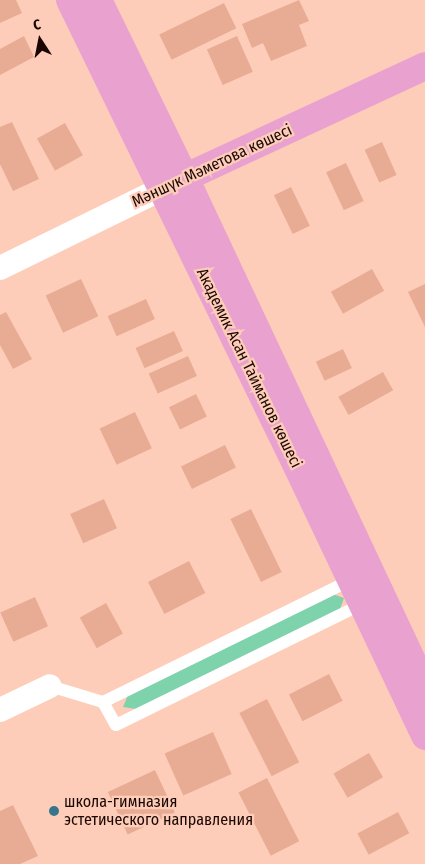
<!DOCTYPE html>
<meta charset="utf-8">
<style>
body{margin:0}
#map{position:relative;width:425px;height:864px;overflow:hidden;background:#fecdb9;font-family:"Fira Sans Condensed",sans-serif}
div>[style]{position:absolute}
.green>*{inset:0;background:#7ed2ac}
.building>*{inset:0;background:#e8ac94;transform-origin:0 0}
.service>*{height:12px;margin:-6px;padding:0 6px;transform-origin:6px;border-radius:6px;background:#fff}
.minor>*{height:24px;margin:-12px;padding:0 12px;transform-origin:12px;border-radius:12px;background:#fff}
.primary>*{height:28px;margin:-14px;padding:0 14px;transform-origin:14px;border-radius:14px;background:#e9a1cf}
.dots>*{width:14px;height:14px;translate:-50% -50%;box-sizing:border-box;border:2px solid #fecdb9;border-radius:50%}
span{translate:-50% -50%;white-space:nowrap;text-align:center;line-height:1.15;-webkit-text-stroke:4.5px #fecdb9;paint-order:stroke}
.street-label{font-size:16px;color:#1a0702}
.poi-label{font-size:16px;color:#1a0702}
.left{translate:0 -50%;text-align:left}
.north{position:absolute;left:15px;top:15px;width:50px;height:50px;-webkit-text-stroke:4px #fecdb9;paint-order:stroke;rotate:349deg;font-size:14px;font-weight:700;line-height:20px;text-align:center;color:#1a0702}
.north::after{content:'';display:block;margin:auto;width:18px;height:22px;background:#1a0702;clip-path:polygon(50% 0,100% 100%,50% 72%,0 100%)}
</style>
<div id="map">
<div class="green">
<i style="clip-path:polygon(332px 594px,344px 598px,340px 609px,136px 709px,123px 707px,128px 695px)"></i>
</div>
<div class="building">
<i style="clip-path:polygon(0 0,16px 0,22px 13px,0 23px)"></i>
<i style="clip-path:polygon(299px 0,309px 21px,299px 25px,307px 46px,271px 61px,263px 43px,252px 48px,242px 24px)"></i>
<i style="left:224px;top:3px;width:28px;height:72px;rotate:64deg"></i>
<i style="clip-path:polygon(24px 36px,34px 57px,0 75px,0 49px)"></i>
<i style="left:237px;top:36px;width:39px;height:33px;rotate:66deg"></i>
<i style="clip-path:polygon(12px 122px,39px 179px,13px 191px,0 164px,0 127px)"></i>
<i style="left:65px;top:123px;width:37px;height:32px;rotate:61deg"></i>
<i style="left:382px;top:142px;width:36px;height:19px;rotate:66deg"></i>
<i style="left:346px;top:163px;width:42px;height:22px;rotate:65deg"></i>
<i style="left:291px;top:187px;width:43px;height:19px;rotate:64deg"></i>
<i style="left:372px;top:269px;width:25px;height:47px;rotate:61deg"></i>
<i style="left:81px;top:279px;width:41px;height:39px;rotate:65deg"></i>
<i style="clip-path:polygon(425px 284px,425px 327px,408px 292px)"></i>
<i style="left:146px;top:299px;width:22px;height:42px;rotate:66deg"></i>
<i style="clip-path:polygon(6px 312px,32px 359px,13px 369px,0 345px,0 315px)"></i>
<i style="left:174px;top:331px;width:22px;height:42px;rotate:66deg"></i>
<i style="left:343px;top:349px;width:21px;height:30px;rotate:65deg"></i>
<i style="left:188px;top:356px;width:22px;height:43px;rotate:66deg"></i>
<i style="left:383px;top:372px;width:21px;height:51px;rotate:61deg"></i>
<i style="left:196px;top:394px;width:25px;height:30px;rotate:64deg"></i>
<i style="left:135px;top:412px;width:40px;height:39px;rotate:65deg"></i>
<i style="left:225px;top:445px;width:25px;height:49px;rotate:64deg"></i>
<i style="left:104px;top:499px;width:32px;height:37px;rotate:66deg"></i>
<i style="left:251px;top:509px;width:70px;height:23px;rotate:64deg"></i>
<i style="left:189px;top:561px;width:36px;height:46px;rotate:63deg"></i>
<i style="left:35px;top:597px;width:32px;height:38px;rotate:66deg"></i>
<i style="left:106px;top:603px;width:35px;height:30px;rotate:61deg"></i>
<i style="left:329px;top:674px;width:30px;height:45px;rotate:63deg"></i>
<i style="left:267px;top:699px;width:71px;height:31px;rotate:63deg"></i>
<i style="left:213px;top:732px;width:46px;height:53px;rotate:66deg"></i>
<i style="left:369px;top:753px;width:28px;height:41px;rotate:60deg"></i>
<i style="left:155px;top:770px;width:47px;height:52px;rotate:65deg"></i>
<i style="left:267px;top:778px;width:71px;height:32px;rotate:63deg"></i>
<i style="clip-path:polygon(13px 805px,38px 856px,20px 864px,0 864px,0 811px)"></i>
<i style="left:398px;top:812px;width:24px;height:46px;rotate:62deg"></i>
</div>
<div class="service">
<i style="left:351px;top:580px;width:276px;rotate:153.8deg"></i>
<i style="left:103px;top:702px;width:26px;rotate:61deg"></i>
<i style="left:116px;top:725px;width:274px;rotate:-26.2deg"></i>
<i style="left:50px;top:686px;width:55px;rotate:16.8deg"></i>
</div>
<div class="minor">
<i style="left:0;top:268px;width:179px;rotate:-26.1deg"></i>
<i style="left:0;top:710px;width:55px;rotate:-25.6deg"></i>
</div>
<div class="primary">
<i style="left:70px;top:0;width:518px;rotate:64.03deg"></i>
<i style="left:297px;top:466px;width:299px;rotate:64.6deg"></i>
<i style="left:98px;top:0;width:198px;rotate:64deg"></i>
<i style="left:185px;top:178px;width:564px;rotate:64.8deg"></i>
<i style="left:169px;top:185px;width:282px;rotate:-24.9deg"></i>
</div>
<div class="dots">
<i style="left:54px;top:811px;background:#37758b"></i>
</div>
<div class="street-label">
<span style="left:212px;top:166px;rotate:-25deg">Мәншүк Мәметова көшесі</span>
<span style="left:249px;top:368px;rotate:64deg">Академик Асан Тайманов көшесі</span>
</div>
<div class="poi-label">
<span class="left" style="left:64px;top:811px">школа-гимназия<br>эстетического направления</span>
</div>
<div class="north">С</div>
</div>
